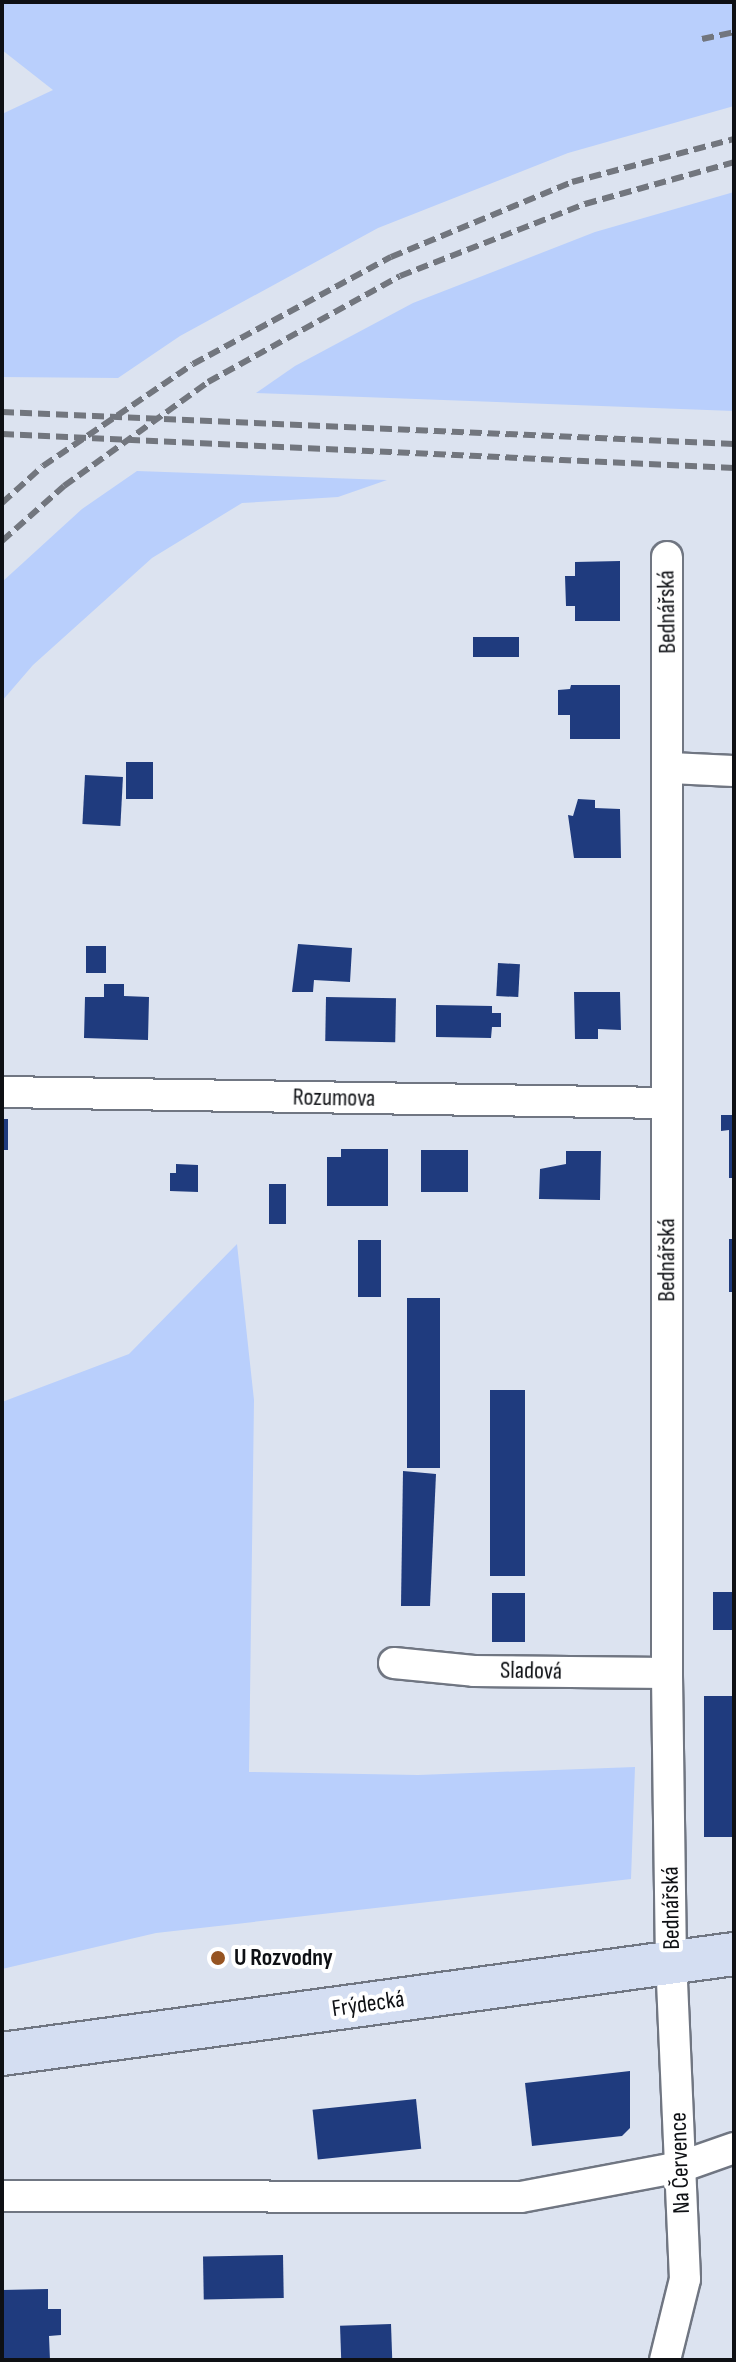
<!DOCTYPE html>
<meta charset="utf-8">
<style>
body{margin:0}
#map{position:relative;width:736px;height:2362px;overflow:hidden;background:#dce3f0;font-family:"Sofia Sans Condensed",sans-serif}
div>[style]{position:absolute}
.green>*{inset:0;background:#b9cffc}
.building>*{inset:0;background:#1f3b7e;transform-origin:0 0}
.roads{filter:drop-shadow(2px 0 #707682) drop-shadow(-2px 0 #707682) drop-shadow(0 2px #707682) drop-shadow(0 -2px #707682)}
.street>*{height:30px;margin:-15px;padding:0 15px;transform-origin:15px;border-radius:15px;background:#fff}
.secondary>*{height:42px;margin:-21px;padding:0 21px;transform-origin:21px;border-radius:21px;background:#d4def2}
.rail>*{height:6px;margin-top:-3px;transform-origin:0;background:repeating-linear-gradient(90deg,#72767e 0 12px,transparent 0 18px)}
.dots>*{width:22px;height:22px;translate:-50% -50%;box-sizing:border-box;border:4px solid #fff;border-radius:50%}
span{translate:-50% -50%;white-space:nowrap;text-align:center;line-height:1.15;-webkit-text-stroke:8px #fff;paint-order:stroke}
.street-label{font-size:24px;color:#0e1014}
.poi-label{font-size:24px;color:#0e1014;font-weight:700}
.left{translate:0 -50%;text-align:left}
.frame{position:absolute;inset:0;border:4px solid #0e1014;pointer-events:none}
</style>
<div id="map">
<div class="green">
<i style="clip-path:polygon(2px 2px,734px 2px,734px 106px,568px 153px,378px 228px,180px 336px,118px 378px,2px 377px,2px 114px,53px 90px,2px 50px)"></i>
<i style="clip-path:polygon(734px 192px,734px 411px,256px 393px,295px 366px,413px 303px,595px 232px)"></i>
<i style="clip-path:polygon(137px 471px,387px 480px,338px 497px,242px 503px,152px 558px,33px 665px,2px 701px,2px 582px,82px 509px)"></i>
<i style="clip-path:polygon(237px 1244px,254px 1400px,249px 1772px,418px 1775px,635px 1767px,631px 1879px,156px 1933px,2px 1969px,2px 1402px,129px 1354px)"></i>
</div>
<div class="building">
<i style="clip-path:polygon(620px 561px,620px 621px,575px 621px,575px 606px,566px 606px,565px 576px,575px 576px,575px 562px)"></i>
<i style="left:519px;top:637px;width:20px;height:46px;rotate:90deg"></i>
<i style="clip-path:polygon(571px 685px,620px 685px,620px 739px,570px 739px,570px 715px,558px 715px,558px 690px,570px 689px)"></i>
<i style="left:126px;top:762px;width:27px;height:37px"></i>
<i style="left:85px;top:775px;width:38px;height:49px;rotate:3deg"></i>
<i style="clip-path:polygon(578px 799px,595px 800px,595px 808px,620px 809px,621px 858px,574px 858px,568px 815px,573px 816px)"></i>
<i style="clip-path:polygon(298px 944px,352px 948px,350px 982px,314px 980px,313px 992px,292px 992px)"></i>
<i style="left:86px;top:946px;width:20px;height:27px"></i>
<i style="left:498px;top:963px;width:22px;height:33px;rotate:3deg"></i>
<i style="clip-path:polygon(104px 984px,124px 984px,124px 996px,149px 997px,148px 1040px,84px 1038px,85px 997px,104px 997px)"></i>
<i style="clip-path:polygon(574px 992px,620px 992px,621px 1030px,598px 1029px,598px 1039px,575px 1039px)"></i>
<i style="left:326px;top:997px;width:70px;height:44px;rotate:1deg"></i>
<i style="clip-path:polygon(436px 1005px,492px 1006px,492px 1013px,501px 1013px,501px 1027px,492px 1027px,491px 1038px,436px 1037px)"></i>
<i style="clip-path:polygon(721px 1115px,734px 1115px,734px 1178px,729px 1178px,729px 1130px,721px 1131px)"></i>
<i style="left:2px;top:1119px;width:6px;height:31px"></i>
<i style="clip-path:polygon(341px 1149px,388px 1149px,388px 1206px,327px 1206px,327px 1157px,341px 1157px)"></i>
<i style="left:421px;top:1150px;width:47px;height:42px"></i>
<i style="clip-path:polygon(566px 1151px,601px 1151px,600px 1200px,539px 1199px,540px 1169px,566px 1164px)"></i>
<i style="clip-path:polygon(176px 1164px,198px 1165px,198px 1192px,170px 1191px,170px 1173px,176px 1173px)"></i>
<i style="left:269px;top:1184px;width:17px;height:40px"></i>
<i style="left:729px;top:1239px;width:5px;height:53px"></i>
<i style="left:358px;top:1240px;width:23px;height:57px"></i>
<i style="left:407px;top:1298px;width:33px;height:170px"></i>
<i style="left:490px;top:1390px;width:35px;height:186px"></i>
<i style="clip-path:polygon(403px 1471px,436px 1474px,430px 1606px,401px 1606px)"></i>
<i style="left:713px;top:1592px;width:21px;height:38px"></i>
<i style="left:492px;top:1593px;width:33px;height:49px"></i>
<i style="left:704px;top:1696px;width:30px;height:141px"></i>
<i style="clip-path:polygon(630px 2071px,630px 2128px,622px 2136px,532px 2146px,525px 2083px)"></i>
<i style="left:416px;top:2099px;width:50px;height:104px;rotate:84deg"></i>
<i style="left:283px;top:2255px;width:43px;height:80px;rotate:89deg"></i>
<i style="clip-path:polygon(48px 2289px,48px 2309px,61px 2309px,61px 2335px,49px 2336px,50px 2360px,2px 2360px,2px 2290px)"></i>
<i style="left:391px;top:2324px;width:36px;height:51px;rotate:88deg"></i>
</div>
<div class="roads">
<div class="street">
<i style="left:670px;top:768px;width:64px;rotate:2.7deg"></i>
<i style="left:2px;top:1092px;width:664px;rotate:0.95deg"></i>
<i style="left:394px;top:1663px;width:80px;rotate:5.7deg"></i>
<i style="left:474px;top:1671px;width:193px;rotate:0.6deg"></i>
<i style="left:2px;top:2196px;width:519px;rotate:0.11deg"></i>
<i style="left:521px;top:2197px;width:162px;rotate:-10.7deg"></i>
<i style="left:680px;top:2167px;width:57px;rotate:-19.4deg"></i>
<i style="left:665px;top:2360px;width:83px;rotate:-76.1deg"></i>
<i style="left:685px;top:2279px;width:316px;rotate:-92.5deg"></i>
<i style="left:671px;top:1963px;width:290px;rotate:-90.8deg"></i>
<i style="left:667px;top:1673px;width:1116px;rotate:-90deg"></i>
</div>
<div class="secondary">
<i style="left:2px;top:2054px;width:739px;rotate:-7.78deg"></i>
</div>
</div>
<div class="rail">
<i style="left:702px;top:39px;width:33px;rotate:-12deg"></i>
<i style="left:2px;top:412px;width:733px;rotate:2.5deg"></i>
<i style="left:2px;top:434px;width:733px;rotate:2.66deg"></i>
<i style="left:2px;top:503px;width:55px;rotate:-42.1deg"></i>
<i style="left:43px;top:466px;width:181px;rotate:-34.2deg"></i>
<i style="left:193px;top:364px;width:225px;rotate:-28.4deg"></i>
<i style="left:391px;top:257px;width:196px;rotate:-22.5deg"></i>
<i style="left:572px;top:182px;width:168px;rotate:-14.9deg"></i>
<i style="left:2px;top:541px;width:83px;rotate:-41.6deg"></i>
<i style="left:64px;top:486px;width:178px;rotate:-35.8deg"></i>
<i style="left:208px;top:382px;width:219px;rotate:-28.9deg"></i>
<i style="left:400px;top:276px;width:199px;rotate:-21.3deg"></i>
<i style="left:585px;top:204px;width:155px;rotate:-15.7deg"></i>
</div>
<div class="dots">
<i style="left:218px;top:1958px;background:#965422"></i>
</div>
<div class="street-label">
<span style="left:667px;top:612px;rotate:-91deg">Bednářská</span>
<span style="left:334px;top:1098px;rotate:1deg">Rozumova</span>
<span style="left:667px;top:1260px;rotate:-90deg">Bednářská</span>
<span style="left:531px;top:1671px;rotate:1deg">Sladová</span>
<span style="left:671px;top:1908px;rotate:-91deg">Bednářská</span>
<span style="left:368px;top:2004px;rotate:-8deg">Frýdecká</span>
<span style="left:680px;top:2163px;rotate:-92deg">Na Července</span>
</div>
<div class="poi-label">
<span class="left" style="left:234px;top:1958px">U Rozvodny</span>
</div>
<div class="frame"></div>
</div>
